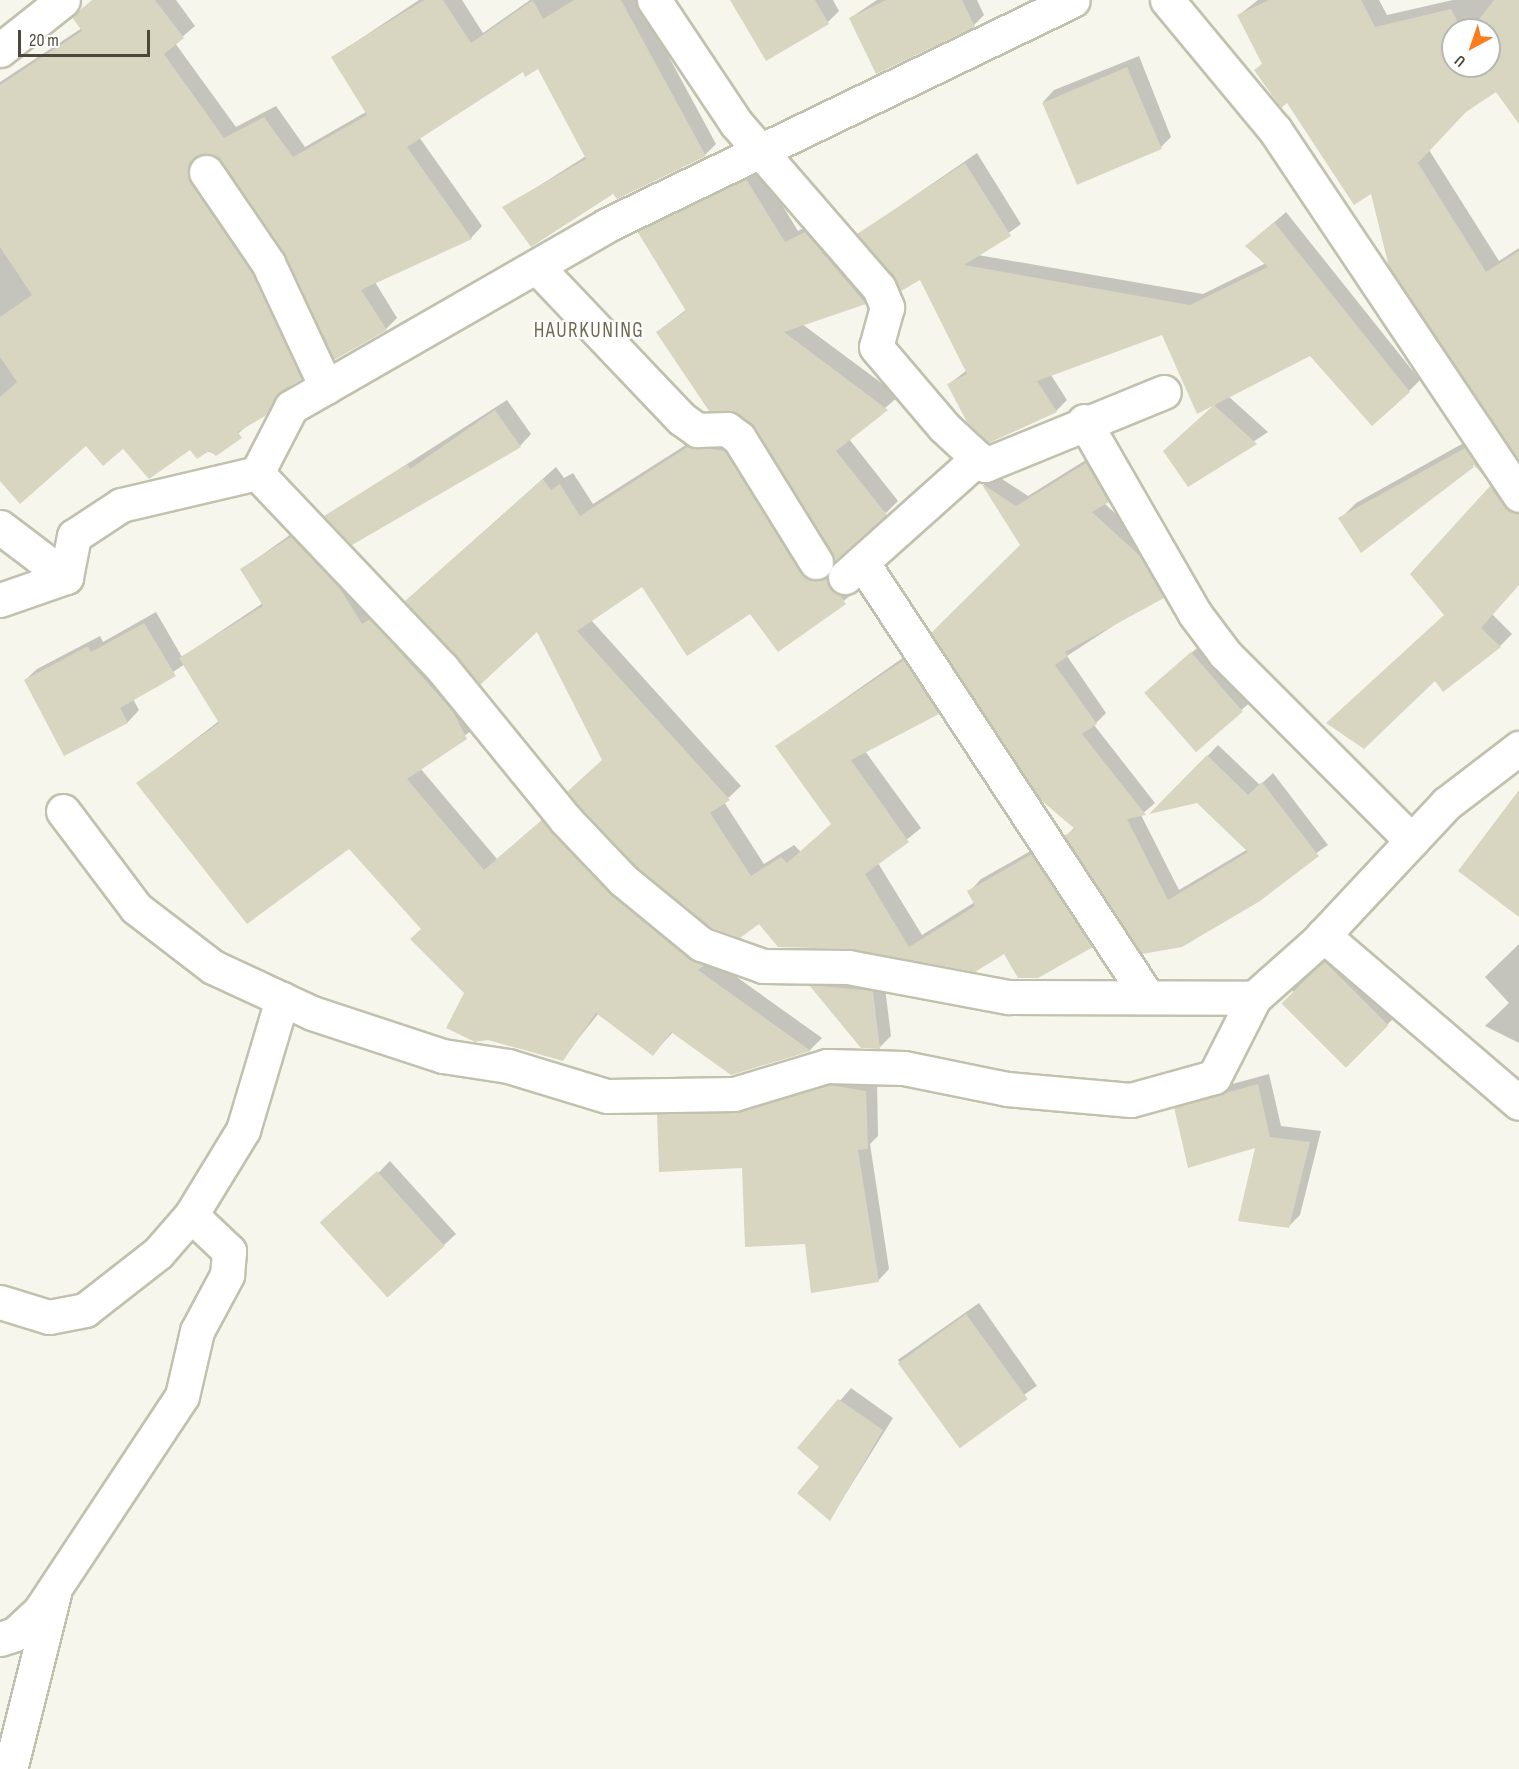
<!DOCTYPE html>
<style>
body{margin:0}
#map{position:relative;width:1519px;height:1769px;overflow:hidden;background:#f6f6ec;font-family:"Sofia Sans Condensed",sans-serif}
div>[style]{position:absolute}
.shadow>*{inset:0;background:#0003;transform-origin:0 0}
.building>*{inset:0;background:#d8d5c1;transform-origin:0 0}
.roads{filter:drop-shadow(2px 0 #c2c1ae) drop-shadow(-2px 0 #c2c1ae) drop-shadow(0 2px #c2c1ae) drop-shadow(0 -2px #c2c1ae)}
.minor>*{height:33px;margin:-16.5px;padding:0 16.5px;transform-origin:16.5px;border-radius:16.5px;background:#fff}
span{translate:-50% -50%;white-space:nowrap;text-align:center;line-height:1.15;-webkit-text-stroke:4.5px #fff;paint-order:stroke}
.quarter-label{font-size:21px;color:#6e6a50;letter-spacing:1.5px}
.north{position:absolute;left:1441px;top:18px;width:60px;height:60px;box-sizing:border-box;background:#fff;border:2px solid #b7b6b0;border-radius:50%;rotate:220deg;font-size:16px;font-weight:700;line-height:24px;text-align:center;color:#4b4939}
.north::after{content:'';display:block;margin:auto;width:21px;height:27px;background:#fc7d1d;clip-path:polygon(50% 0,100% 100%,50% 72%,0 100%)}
.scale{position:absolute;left:18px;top:30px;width:132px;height:27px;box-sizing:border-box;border:3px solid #4b4939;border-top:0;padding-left:8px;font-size:18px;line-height:21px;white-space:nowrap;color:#4b4939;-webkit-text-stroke:4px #fff;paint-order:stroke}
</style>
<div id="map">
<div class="shadow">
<i style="clip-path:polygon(93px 0,176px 0,195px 26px,175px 43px,236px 127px,276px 106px,305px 147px,366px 112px,333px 57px,419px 0,462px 0,483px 33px,530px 0,645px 0,642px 7px,716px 144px,705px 155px,614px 192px,504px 208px,586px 156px,539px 67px,523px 70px,419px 137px,482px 226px,471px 238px,375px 282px,397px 318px,386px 329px,285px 252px,222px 160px,214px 153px,200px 154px,201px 170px,312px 366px,216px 454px,191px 447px,86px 444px,0 479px,0 82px,82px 28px,74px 17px)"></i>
<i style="clip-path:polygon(731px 0,833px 0,839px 11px,828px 22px)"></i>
<i style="clip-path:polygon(877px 0,977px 0,984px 15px,974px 25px,850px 18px)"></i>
<i style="clip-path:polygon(evenodd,1258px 0,1379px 0,1387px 15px,1453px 0,1519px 0,1519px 121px,1496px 90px,1467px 109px,1429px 150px,1499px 261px,1519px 248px,1519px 462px,1391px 267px,1372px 192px,1263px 63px,1239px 15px,1258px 0,1453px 30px,1489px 30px,1489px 66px,1453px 66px,1453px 30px)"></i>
<i style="clip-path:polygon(1139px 56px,1171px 137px,1160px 148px,1043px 102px,1054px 90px)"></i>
<i style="clip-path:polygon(977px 153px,1021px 224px,978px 255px,1203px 294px,1266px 263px,1247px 246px,1286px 212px,1420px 380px,1409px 391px,1311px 354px,1228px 396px,1268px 432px,1188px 485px,1165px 451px,1217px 403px,1163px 333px,1051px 375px,1067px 400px,1056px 411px,949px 384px,967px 370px,921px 278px,859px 234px)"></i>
<i style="clip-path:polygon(759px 167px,798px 231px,819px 220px,877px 290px,865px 303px,802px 324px,899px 396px,849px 439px,898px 501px,886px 513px,756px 427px,657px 332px,687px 309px,639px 232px,651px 219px)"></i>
<i style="clip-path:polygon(507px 400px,531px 434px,520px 446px,326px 516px)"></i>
<i style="clip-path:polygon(703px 434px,734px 436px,829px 569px,840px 566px,858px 590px,778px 650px,750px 612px,642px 585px,591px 620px,741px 786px,724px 802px,764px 864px,794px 845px,801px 852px,833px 823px,777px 746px,917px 648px,951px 700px,938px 713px,865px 751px,921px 828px,878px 863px,922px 935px,975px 902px,969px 892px,981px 879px,1045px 843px,1104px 934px,1092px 946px,1004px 952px,975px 970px,759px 922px,603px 760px,538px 630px,419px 589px,556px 467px,564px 478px,573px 473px,593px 504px)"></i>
<i style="clip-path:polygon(1478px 435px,1498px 459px,1484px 474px,1475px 464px,1340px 519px,1356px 503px)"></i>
<i style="clip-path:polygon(1097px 453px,1119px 490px,1104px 503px,1150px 545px,1174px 586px,1067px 656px,1106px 713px,1094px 725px,1155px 803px,1141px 815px,1179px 890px,1248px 849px,1198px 801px,1154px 812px,1218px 745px,1260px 785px,1273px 773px,1328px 845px,1182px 946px,1066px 836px,1075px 827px,1021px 546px,983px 483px,993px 473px,1028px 496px)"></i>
<i style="clip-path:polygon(1504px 475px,1519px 495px,1519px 584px,1492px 614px,1512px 634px,1500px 646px,1446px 615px,1412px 574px)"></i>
<i style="clip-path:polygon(304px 525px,478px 726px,420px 768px,497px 859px,555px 809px,710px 958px,822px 1038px,810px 1050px,731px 1074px,673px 1032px,653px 1054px,599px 1013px,562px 1059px,465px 993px,423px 929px,349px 847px,138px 783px,219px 721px,185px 664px,133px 699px,139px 710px,128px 722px,65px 754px,25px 680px,37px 669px,100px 636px,103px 642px,156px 612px,182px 657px,263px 603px,242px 569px)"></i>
<i style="left:1204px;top:642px;width:76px;height:77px;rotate:49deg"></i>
<i style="clip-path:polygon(1519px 944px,1519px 1043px,1485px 1026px,1509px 1003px,1485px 977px)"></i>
<i style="clip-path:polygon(1337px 950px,1399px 1013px,1345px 1066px,1292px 990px)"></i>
<i style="clip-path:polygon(822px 974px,884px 980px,891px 1036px,880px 1047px,811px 985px)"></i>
<i style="clip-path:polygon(842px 1074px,877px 1080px,878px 1136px,870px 1144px,889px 1269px,878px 1281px,806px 1242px,743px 1166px,659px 1115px,670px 1103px)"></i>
<i style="clip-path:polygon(1269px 1074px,1281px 1126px,1321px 1131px,1300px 1215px,1288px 1227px,1257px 1146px,1176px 1108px,1188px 1096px)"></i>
<i style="clip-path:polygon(390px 1161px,456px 1234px,444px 1245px,326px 1227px)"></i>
<i style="left:979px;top:1303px;width:101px;height:99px;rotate:55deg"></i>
<i style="clip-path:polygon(851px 1388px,893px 1418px,830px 1519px,821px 1466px,799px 1448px)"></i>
</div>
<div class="building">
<i style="clip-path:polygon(92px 0,155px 0,184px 38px,164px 54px,224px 138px,264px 117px,293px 157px,367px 115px,331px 57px,424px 0,443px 0,471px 43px,533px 0,543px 19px,574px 0,621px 0,706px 156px,617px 199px,613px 194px,531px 247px,502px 207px,586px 159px,538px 69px,525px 77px,523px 72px,407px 147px,472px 239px,361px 290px,387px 330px,334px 360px,284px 252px,221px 161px,214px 155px,196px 156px,189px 164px,190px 182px,252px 272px,302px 379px,281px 391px,265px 416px,238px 432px,242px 438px,216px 456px,209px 451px,197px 459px,190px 450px,149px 479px,123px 449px,103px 466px,86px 446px,20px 504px,0 481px,0 397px,17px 382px,0 357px,0 317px,32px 295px,0 247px,0 85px,82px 31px,72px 17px)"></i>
<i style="clip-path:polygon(730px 0,815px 0,829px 24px,766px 61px)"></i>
<i style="clip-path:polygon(886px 0,962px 0,975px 27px,876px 74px,849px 18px)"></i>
<i style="clip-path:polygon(1269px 0,1361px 0,1375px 27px,1451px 9px,1462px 30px,1453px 30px,1453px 66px,1489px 66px,1489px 30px,1471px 30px,1494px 0,1519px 0,1519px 124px,1496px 92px,1466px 112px,1418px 163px,1486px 272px,1519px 251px,1519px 461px,1389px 267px,1371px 194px,1354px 205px,1287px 103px,1281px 108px,1254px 70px,1262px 64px,1237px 15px)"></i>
<i style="left:1127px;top:67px;width:89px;height:92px;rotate:67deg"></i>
<i style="clip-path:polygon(965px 163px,1011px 236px,964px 265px,1190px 305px,1268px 267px,1245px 246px,1274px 222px,1410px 392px,1372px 426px,1310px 356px,1197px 414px,1162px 335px,1037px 381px,1057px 412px,989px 443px,967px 422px,947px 384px,967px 374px,920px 280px,901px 291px,857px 234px)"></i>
<i style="clip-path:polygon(746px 179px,785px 242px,805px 232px,866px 304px,784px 332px,888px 410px,836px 451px,887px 515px,835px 561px,755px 428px,738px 414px,709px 411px,656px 332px,686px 311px,637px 231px)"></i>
<i style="clip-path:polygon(1214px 405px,1257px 444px,1188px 487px,1163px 451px)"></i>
<i style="clip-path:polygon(495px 410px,521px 447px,352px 545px,324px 516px,407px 464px,410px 469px)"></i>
<i style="clip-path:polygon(689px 446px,725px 451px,800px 572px,816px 581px,827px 577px,846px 604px,778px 652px,750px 614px,687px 656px,642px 587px,577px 631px,730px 800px,710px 813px,751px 876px,781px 857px,787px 863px,831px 824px,775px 746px,904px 660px,939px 714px,851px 760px,909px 842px,865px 874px,909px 947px,975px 906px,967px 891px,1032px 854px,1093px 947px,1038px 978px,1018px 978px,1004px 954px,975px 972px,851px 949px,778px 947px,759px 924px,740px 938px,710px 927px,636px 866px,570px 796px,568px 791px,602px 760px,537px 632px,480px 685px,405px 601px,543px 479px,551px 490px,560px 484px,580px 516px)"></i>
<i style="clip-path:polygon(1465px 448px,1484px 476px,1470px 461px,1474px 467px,1361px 553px,1338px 518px)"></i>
<i style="clip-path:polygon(1086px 463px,1109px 502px,1092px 512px,1140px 556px,1164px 598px,1065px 652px,1068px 656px,1055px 665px,1097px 724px,1082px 734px,1146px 815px,1127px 819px,1168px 900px,1248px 852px,1197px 803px,1149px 814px,1207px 755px,1248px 795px,1262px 782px,1319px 856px,1260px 901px,1182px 947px,1142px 954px,1064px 836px,1075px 829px,1042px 801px,931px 633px,1020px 545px,981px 483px,1016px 506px)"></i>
<i style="clip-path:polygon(1490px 486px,1504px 506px,1519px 514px,1519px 585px,1481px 628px,1501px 647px,1443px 692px,1435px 681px,1364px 749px,1326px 723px,1444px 615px,1410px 574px)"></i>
<i style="clip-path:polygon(291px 537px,339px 587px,362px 624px,370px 619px,452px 710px,467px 739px,407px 779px,484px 870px,542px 820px,611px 894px,705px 965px,698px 970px,811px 1051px,731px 1075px,671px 1032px,653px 1056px,596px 1013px,563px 1061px,488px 1040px,475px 1042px,446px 1028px,464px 993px,410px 939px,421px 929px,349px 849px,247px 924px,136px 783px,219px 723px,179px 658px,263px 606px,240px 569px)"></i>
<i style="clip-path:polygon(144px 623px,176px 676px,120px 708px,128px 723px,64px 756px,24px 680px,88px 646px,91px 652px)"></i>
<i style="left:1191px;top:652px;width:79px;height:62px;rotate:49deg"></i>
<i style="clip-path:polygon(1519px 790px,1519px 917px,1458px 871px)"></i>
<i style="left:1324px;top:961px;width:91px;height:60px;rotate:45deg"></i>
<i style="clip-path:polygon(809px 985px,873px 991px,880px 1049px,861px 1048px)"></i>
<i style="clip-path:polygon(1258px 1084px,1270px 1137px,1310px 1142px,1289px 1228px,1238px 1221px,1255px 1148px,1188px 1168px,1174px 1107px)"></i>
<i style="clip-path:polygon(830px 1085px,866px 1091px,868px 1149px,858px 1150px,879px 1282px,811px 1293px,805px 1244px,745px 1247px,742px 1168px,659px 1172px,657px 1114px,739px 1112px)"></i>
<i style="left:377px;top:1171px;width:101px;height:77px;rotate:48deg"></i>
<i style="left:966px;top:1314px;width:105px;height:84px;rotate:54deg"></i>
<i style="clip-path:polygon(838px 1399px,883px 1430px,830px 1521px,797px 1493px,819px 1467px,797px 1448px)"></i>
</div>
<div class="roads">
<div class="minor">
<i style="left:654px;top:0;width:148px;rotate:56.3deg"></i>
<i style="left:736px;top:123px;width:218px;rotate:49.1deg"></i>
<i style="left:879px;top:288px;width:21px;rotate:67deg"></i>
<i style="left:887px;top:307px;width:41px;rotate:105.4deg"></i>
<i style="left:876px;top:347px;width:105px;rotate:49.6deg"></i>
<i style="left:944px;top:427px;width:56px;rotate:42.8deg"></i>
<i style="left:985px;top:465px;width:193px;rotate:-22.2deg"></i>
<i style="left:1167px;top:0;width:169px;rotate:50.3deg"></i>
<i style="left:1275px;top:130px;width:439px;rotate:56.2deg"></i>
<i style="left:0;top:50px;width:80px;rotate:-38.4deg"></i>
<i style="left:206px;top:172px;width:110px;rotate:55.7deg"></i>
<i style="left:268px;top:263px;width:137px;rotate:64.9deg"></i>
<i style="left:537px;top:267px;width:210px;rotate:46.4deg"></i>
<i style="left:682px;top:419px;width:19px;rotate:36deg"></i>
<i style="left:697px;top:430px;width:30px;rotate:-2deg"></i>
<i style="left:727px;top:429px;width:15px;rotate:37deg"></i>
<i style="left:739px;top:438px;width:146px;rotate:58.2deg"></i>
<i style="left:1084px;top:421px;width:223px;rotate:60.1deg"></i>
<i style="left:1195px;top:614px;width:50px;rotate:53.1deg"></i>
<i style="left:1225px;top:654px;width:264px;rotate:45deg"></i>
<i style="left:257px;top:473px;width:269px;rotate:46.5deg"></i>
<i style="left:442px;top:668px;width:195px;rotate:50.8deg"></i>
<i style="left:565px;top:819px;width:84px;rotate:46.4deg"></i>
<i style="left:623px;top:880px;width:101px;rotate:39.4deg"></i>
<i style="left:701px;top:944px;width:66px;rotate:19.5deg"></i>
<i style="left:763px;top:966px;width:85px;rotate:0.7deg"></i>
<i style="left:848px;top:967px;width:164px;rotate:10.6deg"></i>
<i style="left:1009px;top:997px;width:245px;rotate:0.2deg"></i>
<i style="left:1254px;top:998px;width:83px;rotate:-41.6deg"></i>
<i style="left:1316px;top:943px;width:192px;rotate:-46.9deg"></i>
<i style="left:1447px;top:803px;width:91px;rotate:-37.4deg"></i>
<i style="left:0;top:527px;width:83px;rotate:37.1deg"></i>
<i style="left:862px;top:562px;width:519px;rotate:56.71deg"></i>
<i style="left:845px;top:577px;width:178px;rotate:-41.8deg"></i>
<i style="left:0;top:600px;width:70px;rotate:-19.2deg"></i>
<i style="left:66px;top:577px;width:42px;rotate:-79deg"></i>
<i style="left:74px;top:536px;width:56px;rotate:-33.4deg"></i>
<i style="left:121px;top:505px;width:140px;rotate:-13.2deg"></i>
<i style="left:257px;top:473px;width:74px;rotate:-62.7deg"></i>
<i style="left:291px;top:407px;width:365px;rotate:-29.9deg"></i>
<i style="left:607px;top:225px;width:517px;rotate:-25.77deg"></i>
<i style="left:63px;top:811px;width:121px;rotate:53deg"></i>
<i style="left:136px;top:908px;width:97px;rotate:37.5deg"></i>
<i style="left:213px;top:967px;width:109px;rotate:24.9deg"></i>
<i style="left:312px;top:1013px;width:138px;rotate:18.2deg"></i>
<i style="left:443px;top:1056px;width:66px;rotate:8.7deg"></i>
<i style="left:508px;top:1066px;width:103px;rotate:16.9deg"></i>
<i style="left:607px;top:1096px;width:127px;rotate:-0.9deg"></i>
<i style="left:734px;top:1094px;width:97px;rotate:-16.8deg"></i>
<i style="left:827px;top:1066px;width:77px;rotate:1.5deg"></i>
<i style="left:904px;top:1068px;width:105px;rotate:11.5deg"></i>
<i style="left:1007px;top:1089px;width:124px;rotate:5.1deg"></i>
<i style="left:1131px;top:1100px;width:86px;rotate:-15.5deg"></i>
<i style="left:1214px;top:1077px;width:89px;rotate:-63.1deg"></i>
<i style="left:1323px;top:935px;width:258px;rotate:40.6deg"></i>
<i style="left:0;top:1302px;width:51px;rotate:17deg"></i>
<i style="left:49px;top:1317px;width:37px;rotate:-11deg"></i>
<i style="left:85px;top:1310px;width:93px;rotate:-38deg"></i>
<i style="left:158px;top:1253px;width:50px;rotate:-49deg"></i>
<i style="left:191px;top:1215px;width:100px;rotate:-58.5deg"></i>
<i style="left:243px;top:1130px;width:137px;rotate:-73.4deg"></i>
<i style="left:0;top:1639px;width:16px;rotate:-18deg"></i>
<i style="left:15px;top:1634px;width:33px;rotate:-43deg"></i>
<i style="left:39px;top:1612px;width:259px;rotate:-56.5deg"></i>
<i style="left:182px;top:1396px;width:67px;rotate:-77deg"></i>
<i style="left:197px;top:1331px;width:64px;rotate:-61.8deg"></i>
<i style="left:227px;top:1275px;width:24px;rotate:-85deg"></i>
<i style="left:229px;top:1251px;width:52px;rotate:-136.5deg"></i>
<i style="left:10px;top:1769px;width:180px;rotate:-75.9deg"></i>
</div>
</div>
<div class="quarter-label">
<span style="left:589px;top:331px">HAURKUNING</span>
</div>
<div class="north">U</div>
<div class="scale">20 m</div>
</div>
